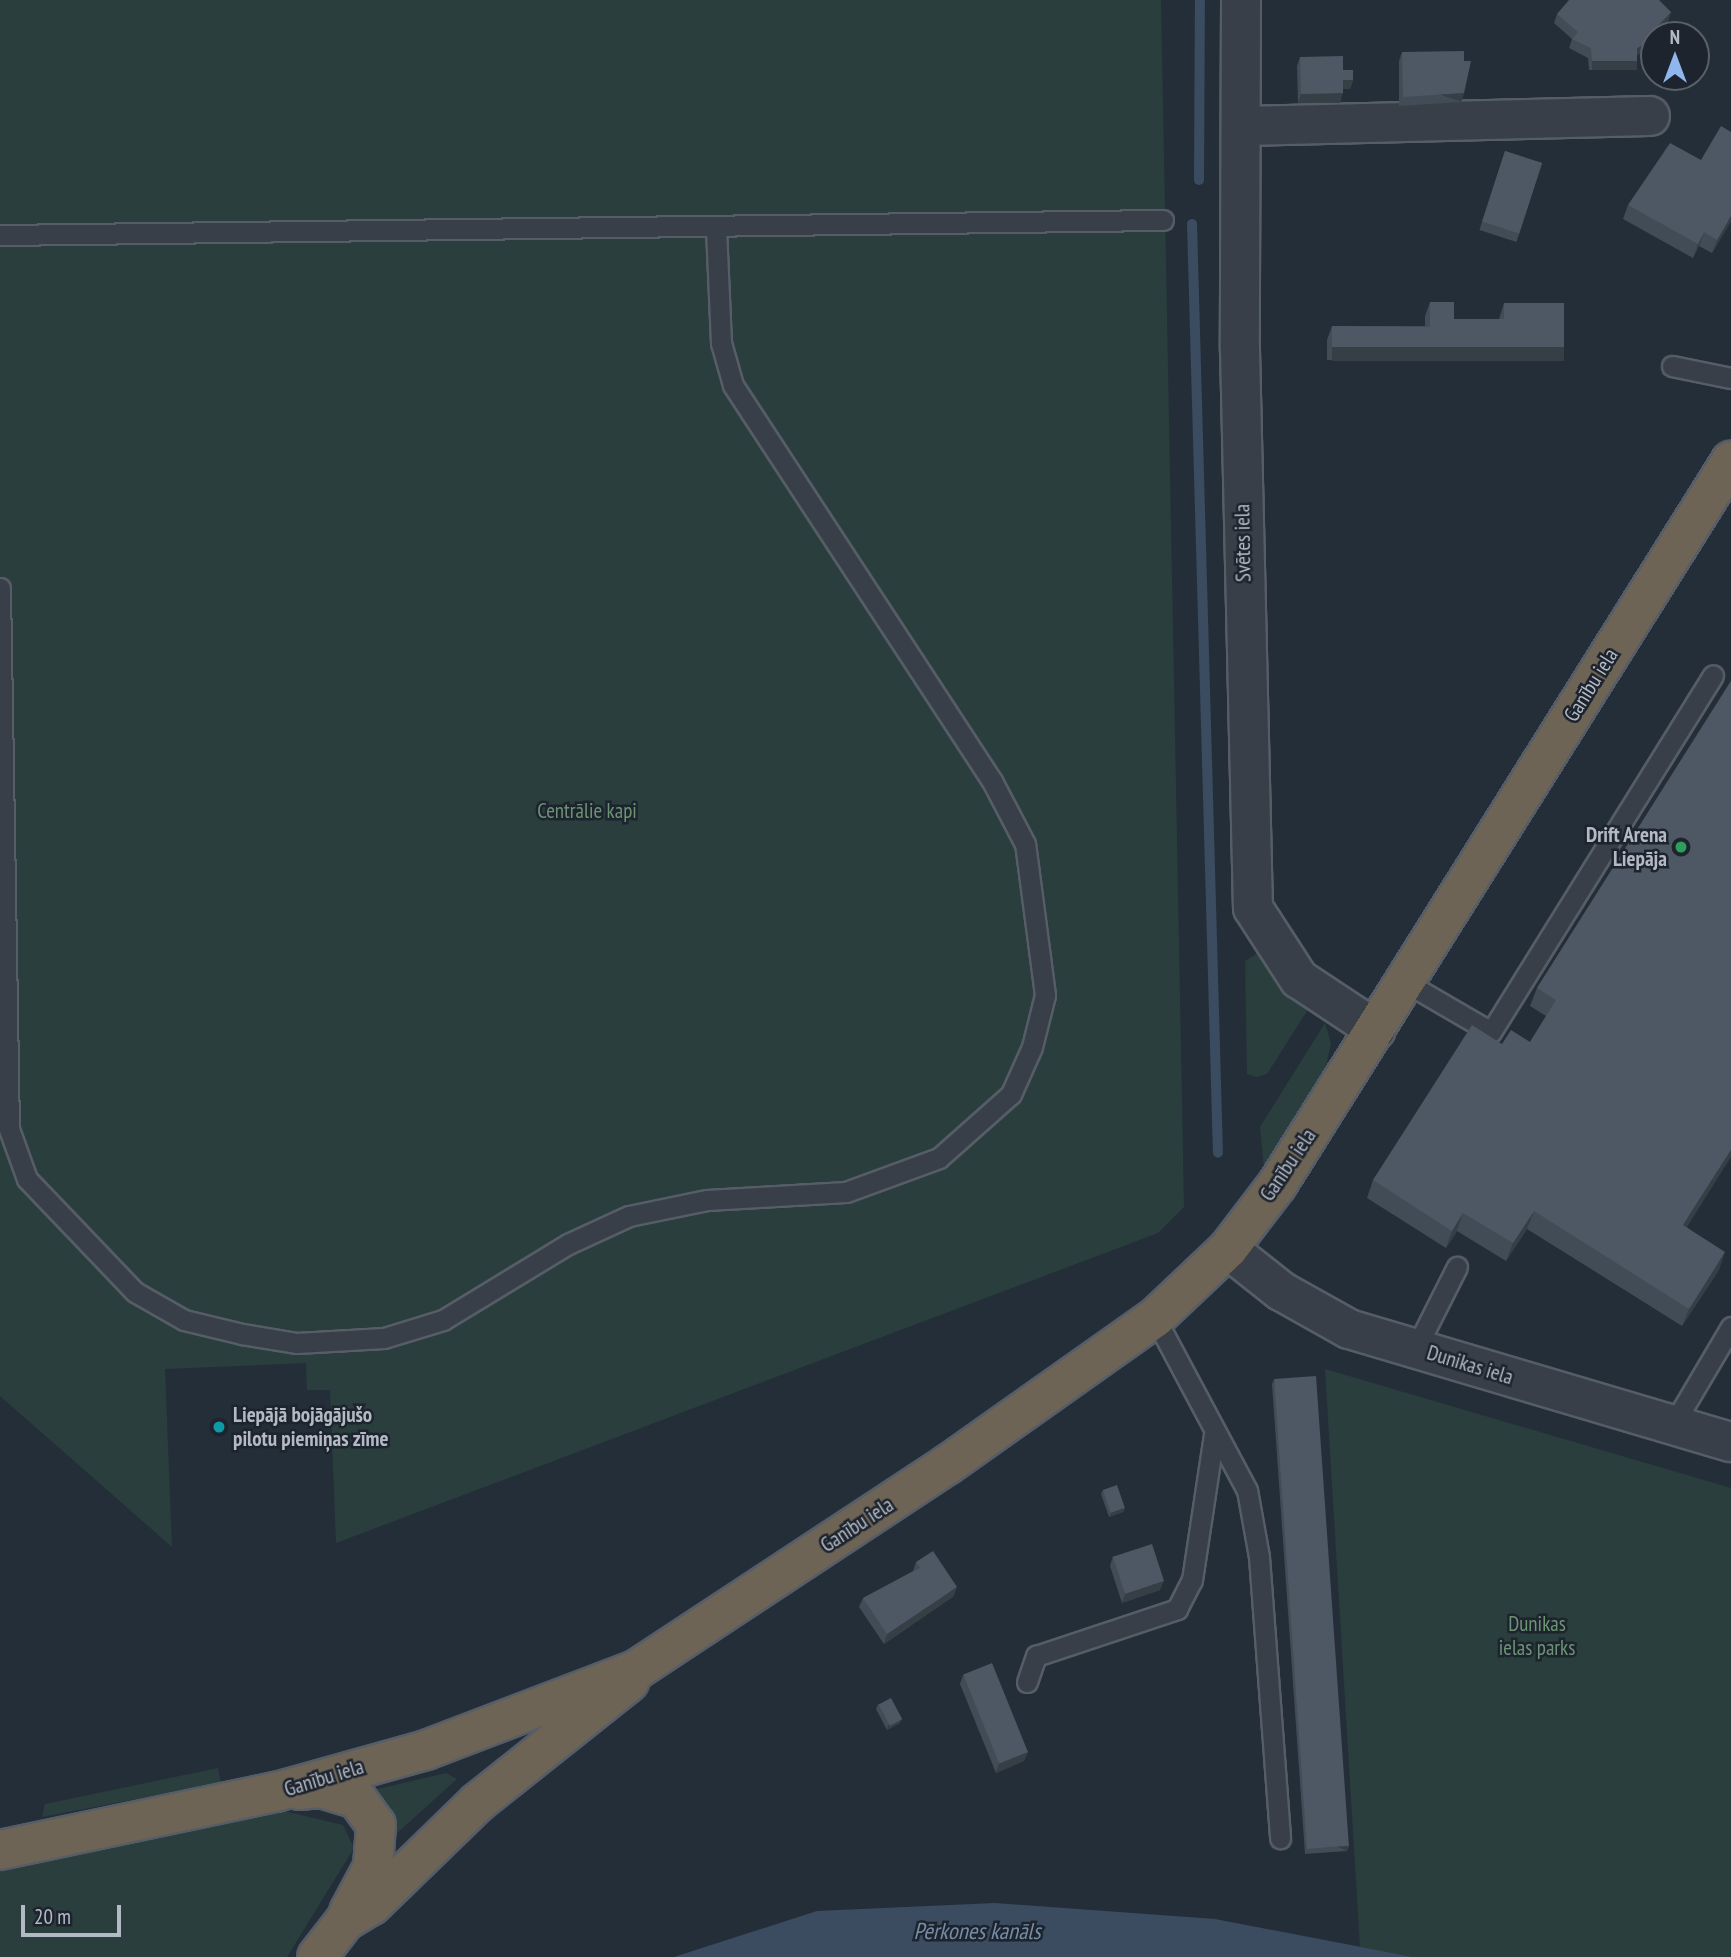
<!DOCTYPE html>
<meta charset="utf-8">
<style>
body{margin:0}
#map{position:relative;width:1731px;height:1957px;overflow:hidden;background:#242e38;font-family:"PT Sans Narrow",sans-serif}
div>[style]{position:absolute}
.green>*{inset:0;background:#2a3e3d}
.water>*{inset:0;background:#3b4c60}
.stream>*{height:10px;margin:-5px;padding:0 5px;transform-origin:5px;border-radius:5px;background:#3b4c60}
.roads{filter:drop-shadow(2px 0 #565d67) drop-shadow(-2px 0 #565d67) drop-shadow(0 2px #565d67) drop-shadow(0 -2px #565d67)}
.lane>*{height:19px;margin:-9.5px;padding:0 9.5px;transform-origin:9.5px;border-radius:9.5px;background:#383f49}
.street>*{height:38px;margin:-19px;padding:0 19px;transform-origin:19px;border-radius:19px;background:#383f49}
.highway>*{height:38px;margin:-19px;padding:0 19px;transform-origin:19px;border-radius:19px;background:#6e6455}
.wall>*{inset:0;background:#424c56;transform-origin:0 0}
.shaded-wall>*{inset:0;background:#363e46;transform-origin:0 0}
.building>*{inset:0;background:#4d5864;transform-origin:0 0}
.dots>*{width:19px;height:19px;translate:-50% -50%;box-sizing:border-box;border:4px solid #1d242e;border-radius:50%}
span{translate:-50% -50%;white-space:nowrap;text-align:center;line-height:1.15;-webkit-text-stroke:5px #1d242e;paint-order:stroke}
.street-label{font-size:21px;color:#b3bac5}
.park-label{font-size:21px;color:#6c9474}
.poi-label{font-size:21px;color:#b3bac5;font-weight:700}
.right{translate:-100% -50%;text-align:right}
.left{translate:0 -50%;text-align:left}
.water-label{font-size:23px;color:#768ca6;font-style:italic}
.north{position:absolute;left:1640px;top:21px;width:70px;height:70px;box-sizing:border-box;background:#1d242e;border:2px solid #59606a;border-radius:50%;rotate:0deg;font-size:19px;font-weight:700;line-height:28px;text-align:center;color:#b3bac5}
.north::after{content:'';display:block;margin:auto;width:24px;height:32px;background:#8fb7ed;clip-path:polygon(50% 0,100% 100%,50% 72%,0 100%)}
.scale{position:absolute;left:21px;top:1905px;width:100px;height:32px;box-sizing:border-box;border:4px solid #b3bac5;border-top:0;padding-left:9px;font-size:21px;line-height:24px;white-space:nowrap;color:#b3bac5;-webkit-text-stroke:5px #1d242e;paint-order:stroke}
</style>
<div id="map">
<div class="green">
<i style="clip-path:polygon(0 0,1161px 0,1184px 1207px,1158px 1233px,336px 1543px,330px 1390px,307px 1390px,306px 1363px,165px 1369px,172px 1547px,0 1396px)"></i>
<i style="clip-path:polygon(1261px 951px,1307px 1011px,1267px 1074px,1256px 1077px,1247px 1074px,1245px 961px)"></i>
<i style="clip-path:polygon(1325px 1023px,1331px 1043px,1325px 1071px,1264px 1169px,1260px 1127px)"></i>
<i style="clip-path:polygon(1325px 1369px,1731px 1488px,1731px 1957px,1413px 1957px,1360px 1947px)"></i>
<i style="clip-path:polygon(218px 1768px,221px 1783px,42px 1817px,45px 1804px)"></i>
<i style="clip-path:polygon(446px 1773px,457px 1779px,395px 1835px,369px 1791px)"></i>
<i style="clip-path:polygon(284px 1811px,343px 1825px,354px 1848px,287px 1957px,0 1957px,0 1870px)"></i>
</div>
<div class="water">
<i style="clip-path:polygon(995px 1903px,1215px 1919px,1413px 1957px,674px 1957px,817px 1911px)"></i>
</div>
<div class="stream">
<i style="left:1199px;top:180px;width:180px;rotate:-89.7deg"></i>
<i style="left:1192px;top:224px;width:929px;rotate:88.4deg"></i>
</div>
<div class="roads">
<div class="lane">
<i style="left:0;top:235px;width:1163px;rotate:-0.74deg"></i>
<i style="left:1672px;top:366px;width:60px;rotate:11.5deg"></i>
<i style="left:0;top:588px;width:541px;rotate:89.05deg"></i>
<i style="left:9px;top:1129px;width:53px;rotate:70.2deg"></i>
<i style="left:27px;top:1179px;width:156px;rotate:46.3deg"></i>
<i style="left:135px;top:1292px;width:56px;rotate:29.7deg"></i>
<i style="left:184px;top:1320px;width:60px;rotate:13.6deg"></i>
<i style="left:242px;top:1334px;width:56px;rotate:9.3deg"></i>
<i style="left:297px;top:1343px;width:87px;rotate:-3.3deg"></i>
<i style="left:384px;top:1338px;width:62px;rotate:-17deg"></i>
<i style="left:443px;top:1320px;width:146px;rotate:-31.3deg"></i>
<i style="left:568px;top:1244px;width:67px;rotate:-24.7deg"></i>
<i style="left:629px;top:1216px;width:80px;rotate:-11.6deg"></i>
<i style="left:707px;top:1200px;width:139px;rotate:-3.3deg"></i>
<i style="left:846px;top:1192px;width:99px;rotate:-20.1deg"></i>
<i style="left:939px;top:1158px;width:96px;rotate:-41.6deg"></i>
<i style="left:1011px;top:1094px;width:51px;rotate:-65.9deg"></i>
<i style="left:1032px;top:1047px;width:54px;rotate:-76deg"></i>
<i style="left:1045px;top:995px;width:152px;rotate:-97.5deg"></i>
<i style="left:1025px;top:844px;width:71px;rotate:-117.6deg"></i>
<i style="left:992px;top:781px;width:473px;rotate:-123.2deg"></i>
<i style="left:733px;top:385px;width:44px;rotate:-105.9deg"></i>
<i style="left:721px;top:343px;width:114px;rotate:-92.5deg"></i>
<i style="left:1405px;top:982px;width:99px;rotate:30.2deg"></i>
<i style="left:1491px;top:1032px;width:420px;rotate:-58.1deg"></i>
<i style="left:1155px;top:1318px;width:195px;rotate:61.9deg"></i>
<i style="left:1247px;top:1490px;width:68px;rotate:79.8deg"></i>
<i style="left:1259px;top:1557px;width:282px;rotate:85.7deg"></i>
<i style="left:1416px;top:1348px;width:91px;rotate:-63.2deg"></i>
<i style="left:1673px;top:1425px;width:114px;rotate:-59.4deg"></i>
<i style="left:1027px;top:1682px;width:28px;rotate:-71deg"></i>
<i style="left:1036px;top:1656px;width:149px;rotate:-18.4deg"></i>
<i style="left:1177px;top:1609px;width:33px;rotate:-63deg"></i>
<i style="left:1192px;top:1580px;width:147px;rotate:-81.4deg"></i>
</div>
<div class="street">
<i style="left:1241px;top:0;width:350px;rotate:90.2deg"></i>
<i style="left:1240px;top:350px;width:558px;rotate:88.67deg"></i>
<i style="left:1253px;top:908px;width:85px;rotate:57.1deg"></i>
<i style="left:1299px;top:979px;width:92px;rotate:33.5deg"></i>
<i style="left:1244px;top:126px;width:406px;rotate:-1.4deg"></i>
<i style="left:1228px;top:1249px;width:68px;rotate:38.4deg"></i>
<i style="left:1281px;top:1291px;width:78px;rotate:29.2deg"></i>
<i style="left:1349px;top:1329px;width:398px;rotate:16.5deg"></i>
</div>
<div class="highway">
<i style="left:299px;top:1790px;width:22px;rotate:-5deg"></i>
<i style="left:321px;top:1788px;width:38px;rotate:17deg"></i>
<i style="left:357px;top:1799px;width:32px;rotate:54deg"></i>
<i style="left:376px;top:1825px;width:42px;rotate:94.1deg"></i>
<i style="left:373px;top:1867px;width:51px;rotate:118.1deg"></i>
<i style="left:0;top:1850px;width:282px;rotate:-11.9deg"></i>
<i style="left:276px;top:1792px;width:156px;rotate:-15.6deg"></i>
<i style="left:426px;top:1750px;width:225px;rotate:-20.9deg"></i>
<i style="left:636px;top:1670px;width:372px;rotate:-33.4deg"></i>
<i style="left:947px;top:1465px;width:255px;rotate:-35.3deg"></i>
<i style="left:1155px;top:1318px;width:100px;rotate:-43.4deg"></i>
<i style="left:1228px;top:1249px;width:81px;rotate:-52.6deg"></i>
<i style="left:1277px;top:1185px;width:855px;rotate:-57.91deg"></i>
<i style="left:317px;top:1957px;width:46px;rotate:-52.1deg"></i>
<i style="left:345px;top:1921px;width:31px;rotate:-31deg"></i>
<i style="left:372px;top:1905px;width:148px;rotate:-44.2deg"></i>
<i style="left:478px;top:1802px;width:193px;rotate:-38.5deg"></i>
</div>
</div>
<div class="wall">
<i style="clip-path:polygon(1671px 12px,1668px 21px,1654px 35px,1653px 47px,1637px 55px,1634px 70px,1589px 70px,1588px 58px,1569px 48px,1572px 39px,1554px 23px,1557px 14px)"></i>
<i style="clip-path:polygon(1402px 52px,1464px 93px,1461px 102px,1399px 106px,1399px 61px)"></i>
<i style="clip-path:polygon(1300px 57px,1343px 70px,1353px 80px,1350px 89px,1343px 89px,1340px 103px,1298px 103px,1297px 66px)"></i>
<i style="left:1505px;top:151px;width:39px;height:83px;rotate:18deg"></i>
<i style="clip-path:polygon(1628px 205px,1731px 221px,1712px 253px,1699px 246px,1693px 258px,1623px 219px)"></i>
<i style="clip-path:polygon(1430px 302px,1454px 319px,1499px 319px,1504px 303px,1559px 360px,1327px 360px,1327px 340px,1332px 326px,1425px 326px,1425px 316px)"></i>
<i style="clip-path:polygon(1731px 681px,1687px 1227px,1719px 1270px,1682px 1326px,1527px 1229px,1506px 1261px,1457px 1231px,1446px 1248px,1367px 1198px,1373px 1180px,1502px 1044px,1530px 1042px,1546px 1016px,1530px 1006px,1537px 988px)"></i>
<i style="clip-path:polygon(1274px 1379px,1349px 1846px,1347px 1851px,1305px 1854px,1272px 1384px)"></i>
<i style="clip-path:polygon(1103px 1490px,1125px 1508px,1123px 1512px,1109px 1517px,1101px 1494px)"></i>
<i style="clip-path:polygon(1113px 1556px,1160px 1590px,1122px 1603px,1110px 1566px)"></i>
<i style="clip-path:polygon(916px 1562px,954px 1596px,884px 1644px,859px 1607px,863px 1598px,913px 1571px)"></i>
<i style="clip-path:polygon(963px 1675px,1028px 1752px,1024px 1761px,996px 1773px,960px 1684px)"></i>
<i style="clip-path:polygon(878px 1704px,900px 1723px,887px 1730px,876px 1709px)"></i>
</div>
<div class="shaded-wall">
<i style="clip-path:polygon(1671px 12px,1668px 21px,1654px 35px,1651px 33px)"></i>
<i style="clip-path:polygon(1654px 39px,1653px 47px,1634px 57px,1637px 48px)"></i>
<i style="left:1592px;top:61px;width:45px;height:9px"></i>
<i style="clip-path:polygon(1343px 80px,1353px 80px,1350px 89px,1340px 89px)"></i>
<i style="clip-path:polygon(1343px 93px,1340px 103px,1298px 103px,1301px 94px)"></i>
<i style="left:1464px;top:93px;width:9px;height:61px;rotate:108deg"></i>
<i style="clip-path:polygon(1731px 216px,1731px 221px,1712px 253px,1717px 240px)"></i>
<i style="clip-path:polygon(1704px 232px,1699px 246px,1693px 258px,1698px 244px)"></i>
<i style="left:1332px;top:347px;width:232px;height:14px"></i>
<i style="clip-path:polygon(1731px 1150px,1731px 1157px,1677px 1243px,1683px 1225px)"></i>
<i style="clip-path:polygon(1534px 1211px,1527px 1229px,1506px 1261px,1513px 1243px)"></i>
<i style="clip-path:polygon(1463px 1213px,1457px 1231px,1446px 1248px,1452px 1231px)"></i>
<i style="clip-path:polygon(1725px 1252px,1719px 1270px,1682px 1326px,1689px 1309px)"></i>
<i style="clip-path:polygon(1125px 1508px,1123px 1512px,1109px 1517px,1111px 1513px)"></i>
<i style="clip-path:polygon(1164px 1581px,1160px 1590px,1122px 1603px,1125px 1594px)"></i>
<i style="clip-path:polygon(957px 1587px,954px 1596px,884px 1644px,887px 1634px)"></i>
<i style="clip-path:polygon(902px 1719px,900px 1723px,887px 1730px,888px 1725px)"></i>
<i style="clip-path:polygon(1028px 1752px,1024px 1761px,996px 1773px,999px 1763px)"></i>
<i style="left:1349px;top:1846px;width:5px;height:43px;rotate:112deg"></i>
</div>
<div class="building">
<i style="clip-path:polygon(1569px 0,1659px 0,1671px 12px,1651px 33px,1654px 35px,1654px 39px,1637px 48px,1637px 61px,1592px 61px,1591px 48px,1572px 39px,1578px 32px,1557px 14px)"></i>
<i style="clip-path:polygon(1464px 51px,1464px 61px,1471px 61px,1464px 93px,1403px 97px,1402px 52px)"></i>
<i style="clip-path:polygon(1343px 56px,1343px 70px,1353px 70px,1353px 80px,1343px 80px,1343px 93px,1301px 94px,1300px 57px)"></i>
<i style="clip-path:polygon(1721px 126px,1731px 132px,1731px 216px,1717px 240px,1704px 232px,1698px 244px,1628px 205px,1670px 143px,1701px 160px)"></i>
<i style="left:1505px;top:151px;width:39px;height:74px;rotate:18deg"></i>
<i style="clip-path:polygon(1430px 302px,1454px 302px,1454px 319px,1504px 319px,1504px 303px,1564px 303px,1564px 347px,1332px 347px,1332px 326px,1430px 327px)"></i>
<i style="clip-path:polygon(1731px 681px,1731px 1150px,1683px 1225px,1725px 1252px,1689px 1309px,1534px 1211px,1513px 1243px,1463px 1213px,1452px 1231px,1373px 1180px,1472px 1025px,1502px 1044px,1511px 1030px,1530px 1042px,1556px 1000px,1537px 988px)"></i>
<i style="left:1316px;top:1376px;width:471px;height:42px;rotate:86deg"></i>
<i style="left:1117px;top:1485px;width:24px;height:15px;rotate:71deg"></i>
<i style="left:1152px;top:1544px;width:39px;height:41px;rotate:72deg"></i>
<i style="clip-path:polygon(933px 1551px,957px 1587px,887px 1634px,863px 1598px,920px 1568px,916px 1562px)"></i>
<i style="left:992px;top:1663px;width:96px;height:31px;rotate:68deg"></i>
<i style="left:891px;top:1698px;width:24px;height:14px;rotate:62deg"></i>
</div>
<div class="dots">
<i style="left:1681px;top:847px;background:#2e9e5b"></i>
<i style="left:219px;top:1427px;background:#0f9aa8"></i>
</div>
<div class="street-label">
<span style="left:1243px;top:543px;rotate:-91deg">Svētes iela</span>
<span style="left:1591px;top:685px;rotate:-58deg">Ganību iela</span>
<span style="left:1288px;top:1165px;rotate:-56deg">Ganību iela</span>
<span style="left:1470px;top:1365px;rotate:17deg">Dunikas iela</span>
<span style="left:857px;top:1525px;rotate:-33deg">Ganību iela</span>
<span style="left:324px;top:1778px;rotate:-17deg">Ganību iela</span>
</div>
<div class="park-label">
<span style="left:587px;top:811px">Centrālie kapi</span>
<span style="left:1537px;top:1636px">Dunikas<br>ielas parks</span>
</div>
<div class="poi-label">
<span class="right" style="left:1667px;top:847px">Drift Arena<br>Liepāja</span>
<span class="left" style="left:233px;top:1427px">Liepājā bojāgājušo<br>pilotu piemiņas zīme</span>
</div>
<div class="water-label">
<span style="left:977px;top:1931px">Pērkones kanāls</span>
</div>
<div class="north">N</div>
<div class="scale">20 m</div>
</div>
